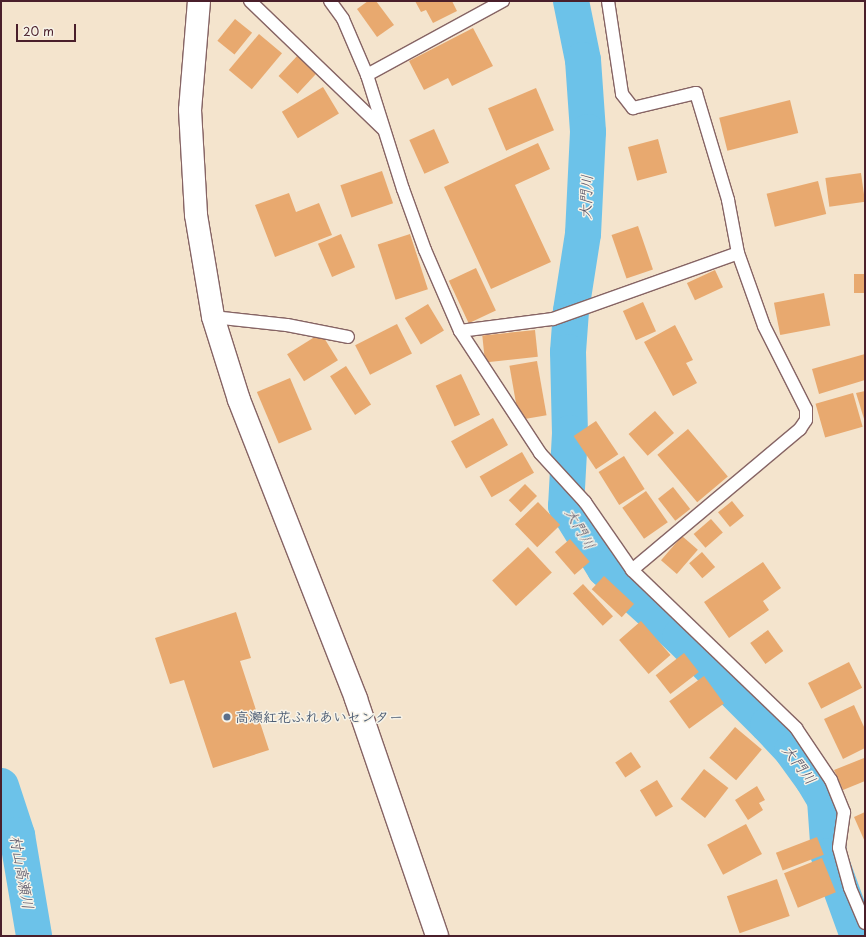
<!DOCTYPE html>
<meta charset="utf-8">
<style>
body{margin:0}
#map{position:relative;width:866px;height:937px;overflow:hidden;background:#f4e4cd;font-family:"Playpen Sans","Klee One",sans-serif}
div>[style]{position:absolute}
.river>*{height:36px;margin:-18px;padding:0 18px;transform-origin:18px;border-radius:18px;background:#6cc2e9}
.building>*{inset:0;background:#e8a96f;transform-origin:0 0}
.roads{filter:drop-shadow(1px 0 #866464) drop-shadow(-1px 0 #866464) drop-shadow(0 1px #866464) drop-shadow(0 -1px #866464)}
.service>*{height:12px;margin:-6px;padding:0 6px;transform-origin:6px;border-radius:6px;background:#fff}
.tertiary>*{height:22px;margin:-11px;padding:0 11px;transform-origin:11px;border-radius:11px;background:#fff}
.dots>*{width:11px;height:11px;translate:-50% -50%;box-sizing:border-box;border:2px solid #f7f3e8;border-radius:50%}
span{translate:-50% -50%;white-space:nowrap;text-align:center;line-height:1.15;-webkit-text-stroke:3px #f7f3e8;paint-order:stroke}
.service-label{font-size:14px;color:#4e5e75;font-weight:700}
.left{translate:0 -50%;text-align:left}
.water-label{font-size:15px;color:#545064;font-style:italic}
.frame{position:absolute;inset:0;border:2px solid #4a1f2b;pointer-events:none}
.scale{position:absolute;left:16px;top:24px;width:60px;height:18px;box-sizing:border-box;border:2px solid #4a1f2b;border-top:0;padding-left:5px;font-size:12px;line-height:14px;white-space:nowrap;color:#4a1f2b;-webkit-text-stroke:3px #f7f3e8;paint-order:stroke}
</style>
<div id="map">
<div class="river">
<i style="left:571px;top:1px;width:60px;rotate:78.5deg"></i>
<i style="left:583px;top:60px;width:72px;rotate:86deg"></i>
<i style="left:588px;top:132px;width:102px;rotate:92.8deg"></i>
<i style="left:583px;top:234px;width:78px;rotate:98.9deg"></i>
<i style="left:571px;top:311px;width:41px;rotate:94.2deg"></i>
<i style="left:568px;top:352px;width:81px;rotate:88.6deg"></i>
<i style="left:570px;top:433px;width:73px;rotate:93.1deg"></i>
<i style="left:566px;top:506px;width:74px;rotate:58.2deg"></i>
<i style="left:605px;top:569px;width:101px;rotate:42.2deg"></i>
<i style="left:680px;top:637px;width:124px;rotate:45deg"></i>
<i style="left:768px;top:725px;width:35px;rotate:47deg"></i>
<i style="left:792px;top:751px;width:36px;rotate:54deg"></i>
<i style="left:813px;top:780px;width:23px;rotate:59deg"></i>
<i style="left:825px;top:800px;width:56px;rotate:85.9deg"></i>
<i style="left:829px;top:856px;width:85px;rotate:70.1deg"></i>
<i style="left:1px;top:786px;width:52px;rotate:71.9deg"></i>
<i style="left:17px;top:835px;width:102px;rotate:80.4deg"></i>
</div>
<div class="building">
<i style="clip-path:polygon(368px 1px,376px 1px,394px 25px,377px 37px,357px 9px)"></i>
<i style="clip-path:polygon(415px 1px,452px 1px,457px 11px,433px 23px,426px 10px,421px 12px)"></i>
<i style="left:235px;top:19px;width:22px;height:28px;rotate:39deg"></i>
<i style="clip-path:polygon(473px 28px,493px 66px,452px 86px,448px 78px,424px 90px,409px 61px)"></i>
<i style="left:259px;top:34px;width:30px;height:47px;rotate:40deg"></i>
<i style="left:299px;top:54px;width:26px;height:30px;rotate:43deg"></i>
<i style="left:323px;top:87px;width:31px;height:48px;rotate:59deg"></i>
<i style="left:536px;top:88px;width:46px;height:52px;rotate:67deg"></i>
<i style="left:790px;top:100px;width:34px;height:73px;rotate:76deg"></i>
<i style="left:434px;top:129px;width:37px;height:27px;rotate:66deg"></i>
<i style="left:658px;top:139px;width:35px;height:31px;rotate:75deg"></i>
<i style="clip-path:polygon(538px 143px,550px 169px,515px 185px,551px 262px,491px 289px,444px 187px)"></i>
<i style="left:382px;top:171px;width:34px;height:44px;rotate:71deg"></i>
<i style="left:861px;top:173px;width:29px;height:36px;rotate:82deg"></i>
<i style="left:818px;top:181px;width:34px;height:53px;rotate:76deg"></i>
<i style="clip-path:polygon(289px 193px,296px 212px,319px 203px,332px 235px,275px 257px,255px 205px)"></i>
<i style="left:638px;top:226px;width:46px;height:28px;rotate:71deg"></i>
<i style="left:341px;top:234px;width:36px;height:25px;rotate:67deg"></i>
<i style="left:410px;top:234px;width:58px;height:34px;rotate:72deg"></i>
<i style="left:476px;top:268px;width:47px;height:30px;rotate:65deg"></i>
<i style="left:715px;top:270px;width:19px;height:31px;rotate:65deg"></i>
<i style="left:854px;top:274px;width:11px;height:19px"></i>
<i style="left:824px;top:293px;width:33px;height:51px;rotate:79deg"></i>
<i style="left:643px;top:302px;width:32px;height:22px;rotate:66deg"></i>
<i style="left:428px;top:304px;width:31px;height:27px;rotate:59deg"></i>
<i style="left:397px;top:324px;width:33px;height:47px;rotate:63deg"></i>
<i style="clip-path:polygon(675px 325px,693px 360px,686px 363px,697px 383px,673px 396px,644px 342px)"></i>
<i style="left:535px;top:330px;width:27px;height:53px;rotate:84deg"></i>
<i style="left:321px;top:333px;width:32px;height:40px;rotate:58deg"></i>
<i style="clip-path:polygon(865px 354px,865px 380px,819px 394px,812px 369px)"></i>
<i style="left:537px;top:361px;width:55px;height:28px;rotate:80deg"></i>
<i style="left:346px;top:366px;width:46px;height:19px;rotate:57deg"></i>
<i style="left:461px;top:374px;width:45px;height:28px;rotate:65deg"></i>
<i style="left:290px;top:378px;width:56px;height:36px;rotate:67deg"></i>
<i style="clip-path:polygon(865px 391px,865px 422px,856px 393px)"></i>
<i style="left:853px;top:393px;width:35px;height:39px;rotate:74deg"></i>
<i style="left:655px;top:411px;width:29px;height:35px;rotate:49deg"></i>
<i style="left:493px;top:418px;width:31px;height:48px;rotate:61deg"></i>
<i style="left:596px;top:421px;width:40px;height:27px;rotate:56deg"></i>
<i style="left:688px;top:429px;width:62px;height:40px;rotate:50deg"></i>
<i style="left:522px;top:452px;width:24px;height:49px;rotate:60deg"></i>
<i style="left:624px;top:456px;width:39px;height:30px;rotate:58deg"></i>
<i style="left:525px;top:484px;width:17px;height:23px;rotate:45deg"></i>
<i style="left:673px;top:487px;width:28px;height:19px;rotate:52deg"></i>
<i style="left:646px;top:491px;width:38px;height:29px;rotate:55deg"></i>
<i style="left:732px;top:501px;width:19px;height:18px;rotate:51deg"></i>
<i style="left:538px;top:502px;width:32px;height:32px;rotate:46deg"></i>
<i style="left:711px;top:519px;width:18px;height:23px;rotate:49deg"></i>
<i style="left:682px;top:536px;width:21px;height:32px;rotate:41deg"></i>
<i style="left:570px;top:539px;width:30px;height:20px;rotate:49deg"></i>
<i style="left:528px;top:547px;width:35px;height:49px;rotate:47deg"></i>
<i style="left:702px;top:552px;width:20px;height:17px;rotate:49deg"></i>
<i style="clip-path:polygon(763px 562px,781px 588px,763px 601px,769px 610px,729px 638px,704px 602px)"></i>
<i style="left:604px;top:576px;width:41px;height:18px;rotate:43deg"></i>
<i style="left:583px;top:584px;width:44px;height:14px;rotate:47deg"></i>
<i style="clip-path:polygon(236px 612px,251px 658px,240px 661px,269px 750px,213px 768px,184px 680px,170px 684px,155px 638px)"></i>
<i style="left:641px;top:621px;width:45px;height:29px;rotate:49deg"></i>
<i style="left:768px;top:630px;width:26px;height:22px;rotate:54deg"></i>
<i style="left:684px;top:653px;width:24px;height:36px;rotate:52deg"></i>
<i style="left:849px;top:662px;width:29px;height:46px;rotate:63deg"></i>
<i style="left:704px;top:676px;width:34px;height:43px;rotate:54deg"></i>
<i style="clip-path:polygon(854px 705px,865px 729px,865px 748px,843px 759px,824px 719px)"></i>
<i style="left:735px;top:727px;width:35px;height:40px;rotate:40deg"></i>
<i style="left:631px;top:752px;width:18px;height:19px;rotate:56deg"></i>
<i style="clip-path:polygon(864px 758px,865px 781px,843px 790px,834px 770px)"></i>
<i style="left:704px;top:769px;width:31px;height:38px;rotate:38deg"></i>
<i style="left:657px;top:780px;width:31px;height:20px;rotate:59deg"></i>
<i style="clip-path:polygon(757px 786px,765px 800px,759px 803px,763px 810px,748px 820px,735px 800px)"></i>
<i style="clip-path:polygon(865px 812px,865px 842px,854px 817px)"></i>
<i style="left:746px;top:824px;width:34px;height:44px;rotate:62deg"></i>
<i style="left:817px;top:837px;width:19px;height:44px;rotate:69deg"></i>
<i style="left:822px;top:858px;width:37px;height:41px;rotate:68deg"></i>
<i style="left:777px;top:879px;width:39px;height:53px;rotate:71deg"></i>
</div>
<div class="roads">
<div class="service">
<i style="left:250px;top:1px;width:185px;rotate:43.9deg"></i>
<i style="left:330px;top:1px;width:22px;rotate:54deg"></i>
<i style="left:343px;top:19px;width:61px;rotate:66.8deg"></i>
<i style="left:367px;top:75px;width:120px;rotate:72.5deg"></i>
<i style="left:403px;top:189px;width:65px;rotate:70.2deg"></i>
<i style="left:425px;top:250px;width:88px;rotate:66.6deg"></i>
<i style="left:460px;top:331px;width:146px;rotate:56.7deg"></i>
<i style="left:540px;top:453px;width:67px;rotate:47.4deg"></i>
<i style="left:585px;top:502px;width:83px;rotate:55.3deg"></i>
<i style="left:632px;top:570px;width:228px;rotate:43.9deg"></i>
<i style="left:796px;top:728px;width:63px;rotate:56.1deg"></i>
<i style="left:831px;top:780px;width:35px;rotate:68deg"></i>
<i style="left:844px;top:812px;width:36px;rotate:98deg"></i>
<i style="left:839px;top:848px;width:41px;rotate:74.6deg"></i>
<i style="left:850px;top:888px;width:38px;rotate:67deg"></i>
<i style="left:608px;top:1px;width:94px;rotate:81.4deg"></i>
<i style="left:622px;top:94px;width:18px;rotate:52deg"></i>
<i style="left:633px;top:108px;width:65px;rotate:-13.4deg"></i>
<i style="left:696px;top:93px;width:112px;rotate:73.3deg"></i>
<i style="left:728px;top:200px;width:54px;rotate:79.3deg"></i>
<i style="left:738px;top:253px;width:77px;rotate:70.4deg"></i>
<i style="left:764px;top:326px;width:93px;rotate:63.2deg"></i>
<i style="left:806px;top:409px;width:11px;rotate:90deg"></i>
<i style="left:806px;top:420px;width:11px;rotate:124deg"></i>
<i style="left:800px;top:429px;width:219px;rotate:140deg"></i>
<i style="left:367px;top:75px;width:155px;rotate:-28.6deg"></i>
<i style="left:213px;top:317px;width:74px;rotate:6.2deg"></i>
<i style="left:287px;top:325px;width:62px;rotate:11.1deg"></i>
<i style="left:460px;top:331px;width:94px;rotate:-7.4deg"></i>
<i style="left:553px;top:319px;width:196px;rotate:-19.6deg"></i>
</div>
<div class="tertiary">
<i style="left:199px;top:1px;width:109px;rotate:94.7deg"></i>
<i style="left:190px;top:110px;width:105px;rotate:86.7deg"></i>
<i style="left:196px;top:215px;width:103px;rotate:80.5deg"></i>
<i style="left:213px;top:317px;width:87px;rotate:72.6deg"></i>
<i style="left:239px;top:400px;width:321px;rotate:68.6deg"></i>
<i style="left:356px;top:699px;width:250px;rotate:71.1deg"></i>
</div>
</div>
<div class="dots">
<i style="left:227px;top:717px;background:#5c6f8a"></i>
</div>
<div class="service-label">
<span class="left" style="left:235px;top:717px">高瀬紅花ふれあいセンター</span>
</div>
<div class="water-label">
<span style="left:585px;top:197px;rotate:-88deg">大門川</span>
<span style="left:581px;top:528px;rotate:60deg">大門川</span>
<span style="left:800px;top:764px;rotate:53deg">大門川</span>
<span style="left:23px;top:872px;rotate:80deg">村山高瀬川</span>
</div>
<div class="frame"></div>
<div class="scale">20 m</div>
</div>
